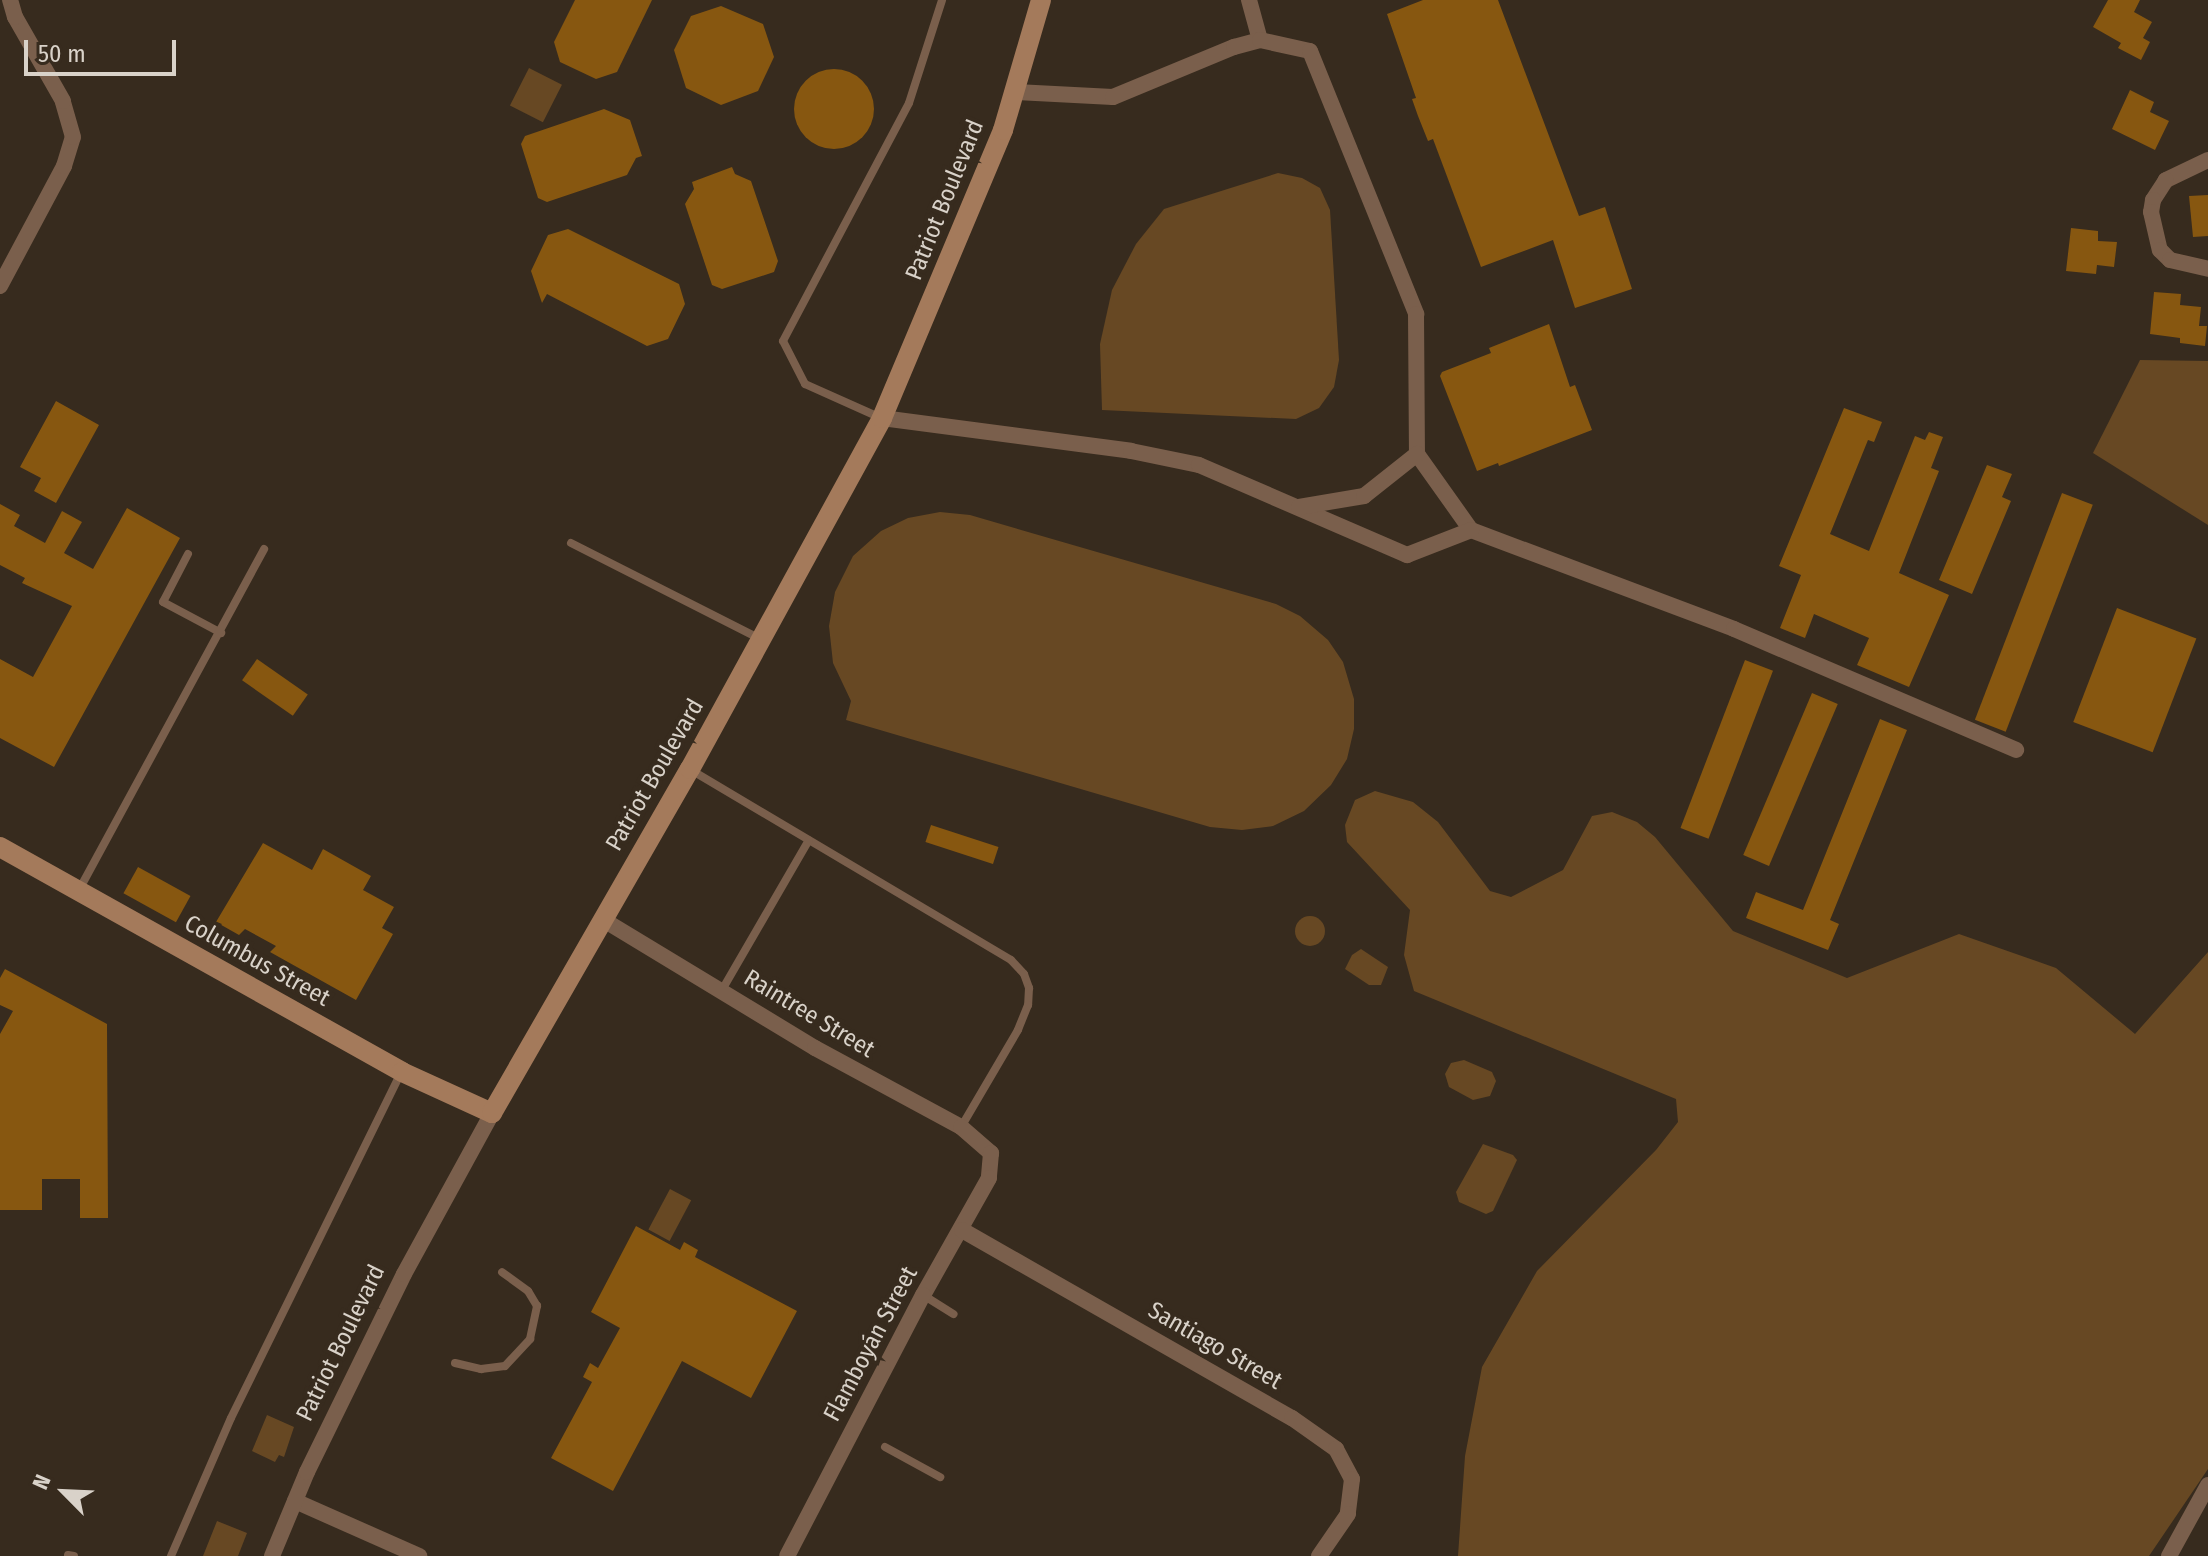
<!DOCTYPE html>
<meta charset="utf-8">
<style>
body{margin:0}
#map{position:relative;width:2208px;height:1556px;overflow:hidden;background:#372b1e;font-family:"Fira Sans Condensed",sans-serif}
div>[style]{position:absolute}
.green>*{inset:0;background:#674823;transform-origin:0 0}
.round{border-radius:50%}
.building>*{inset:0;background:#875710;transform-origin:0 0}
.lane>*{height:8px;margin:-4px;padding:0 4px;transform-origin:4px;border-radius:4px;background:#7a5f4c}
.street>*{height:16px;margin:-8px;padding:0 8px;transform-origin:8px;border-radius:8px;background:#7a5f4c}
.secondary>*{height:20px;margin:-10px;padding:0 10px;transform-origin:10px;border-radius:10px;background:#a47a5b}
span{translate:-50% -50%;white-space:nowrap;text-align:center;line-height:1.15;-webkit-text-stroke:8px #372b1e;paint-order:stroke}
.street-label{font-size:24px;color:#d9d2c9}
.north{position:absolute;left:24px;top:1452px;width:80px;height:80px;-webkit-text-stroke:6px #372b1e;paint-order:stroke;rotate:294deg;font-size:22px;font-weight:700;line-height:32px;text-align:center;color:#d9d2c9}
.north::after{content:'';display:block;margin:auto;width:28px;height:36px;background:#d9d2c9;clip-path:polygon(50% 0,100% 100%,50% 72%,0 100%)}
.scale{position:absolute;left:24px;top:40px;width:152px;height:36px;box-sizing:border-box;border:4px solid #d9d2c9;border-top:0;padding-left:10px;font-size:24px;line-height:28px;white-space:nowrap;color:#d9d2c9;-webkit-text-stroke:6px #372b1e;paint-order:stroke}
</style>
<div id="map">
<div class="green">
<i style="left:529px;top:68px;width:37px;height:42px;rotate:27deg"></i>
<i style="clip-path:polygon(1278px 173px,1302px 178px,1320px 188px,1330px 210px,1339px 360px,1334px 387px,1319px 408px,1296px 419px,1102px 410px,1100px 344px,1112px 290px,1136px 244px,1164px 209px)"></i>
<i style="clip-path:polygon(2140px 360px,2208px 361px,2208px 525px,2093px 453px)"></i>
<i style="clip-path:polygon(940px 512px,970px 515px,1276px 604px,1300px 616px,1328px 640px,1343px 662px,1354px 699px,1354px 729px,1347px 759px,1331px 785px,1304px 811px,1273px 826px,1242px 830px,1210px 827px,846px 720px,851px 701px,833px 663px,829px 626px,835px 592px,853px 556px,881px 531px,908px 518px)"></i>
<i style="clip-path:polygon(1375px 791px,1413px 802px,1438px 822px,1490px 891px,1511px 897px,1563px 870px,1592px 816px,1612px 812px,1637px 822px,1655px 837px,1733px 931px,1847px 978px,1959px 934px,2056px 968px,2135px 1034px,2208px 952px,2208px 1469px,2149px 1556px,1458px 1556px,1465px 1456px,1482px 1367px,1537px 1271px,1656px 1150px,1678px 1122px,1676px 1099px,1414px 991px,1404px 955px,1410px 910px,1347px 842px,1345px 825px,1355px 800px)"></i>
<i class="round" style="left:1295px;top:916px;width:30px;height:30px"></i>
<i style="clip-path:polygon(1361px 949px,1388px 967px,1381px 985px,1369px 985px,1345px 969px,1352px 955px)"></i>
<i style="clip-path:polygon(1464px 1060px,1492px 1072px,1496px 1081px,1490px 1096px,1473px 1100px,1449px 1087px,1445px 1074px,1451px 1063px)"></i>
<i style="clip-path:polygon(1483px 1144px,1513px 1155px,1517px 1160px,1493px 1211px,1486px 1214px,1459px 1202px,1456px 1192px)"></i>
<i style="left:670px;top:1189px;width:24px;height:46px;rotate:28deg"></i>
<i style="clip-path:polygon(267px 1415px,294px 1427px,284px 1457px,279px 1455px,275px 1462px,252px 1451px)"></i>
<i style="clip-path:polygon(217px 1521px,247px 1533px,238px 1556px,203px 1556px)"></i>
</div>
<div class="building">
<i style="clip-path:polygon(575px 0,652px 0,617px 72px,596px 79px,560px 62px,554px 42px)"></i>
<i style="clip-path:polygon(1423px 0,1498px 0,1579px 216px,1605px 207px,1632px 289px,1575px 308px,1553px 240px,1481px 267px,1433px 139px,1428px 141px,1418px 116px,1412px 99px,1416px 98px,1387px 14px)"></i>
<i style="clip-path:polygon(2108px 0,2140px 0,2134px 12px,2152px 22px,2143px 38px,2150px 42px,2141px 60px,2118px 48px,2121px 43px,2093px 27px)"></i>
<i style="clip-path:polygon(721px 6px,763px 24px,774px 57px,758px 91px,721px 105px,686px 88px,674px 50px,691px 16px)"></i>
<i class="round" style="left:794px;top:69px;width:80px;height:80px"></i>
<i style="clip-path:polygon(2130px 90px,2154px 102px,2150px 112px,2169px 121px,2155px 150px,2112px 129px)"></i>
<i style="clip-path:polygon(604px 109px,630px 120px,642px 156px,636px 158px,627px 175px,547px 202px,538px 198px,521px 144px,525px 136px)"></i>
<i style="clip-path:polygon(732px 167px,735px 174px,751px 181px,778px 261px,774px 272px,722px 289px,712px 285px,685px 204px,694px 189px,692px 182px)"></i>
<i style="clip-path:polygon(2208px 195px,2208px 236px,2193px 237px,2189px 196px)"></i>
<i style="clip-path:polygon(2071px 228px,2098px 231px,2098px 241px,2117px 242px,2114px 267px,2097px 265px,2096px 274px,2066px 271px)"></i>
<i style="clip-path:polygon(568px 229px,679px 284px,685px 304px,668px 339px,647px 346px,547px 294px,542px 303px,531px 271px,548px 235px)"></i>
<i style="clip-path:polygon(2154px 292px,2181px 294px,2180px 305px,2201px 307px,2199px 326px,2207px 326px,2205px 346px,2180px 343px,2180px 338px,2150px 334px)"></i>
<i style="clip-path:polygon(1549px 324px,1570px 387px,1575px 385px,1592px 430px,1499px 466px,1498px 463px,1477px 471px,1440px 376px,1442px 372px,1491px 353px,1489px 348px)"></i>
<i style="clip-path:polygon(56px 401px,99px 425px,56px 503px,34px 491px,41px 478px,20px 467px)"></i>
<i style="clip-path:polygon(1844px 408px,1882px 422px,1874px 442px,1868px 440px,1830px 534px,1869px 551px,1915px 436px,1925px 440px,1929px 432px,1943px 437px,1931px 468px,1939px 471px,1899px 573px,1949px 595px,1909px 687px,1857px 665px,1869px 638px,1814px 614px,1805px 638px,1780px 628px,1801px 575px,1779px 566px)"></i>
<i style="clip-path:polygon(1987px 465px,2012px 474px,2002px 497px,2011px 501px,1972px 594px,1939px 580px)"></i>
<i style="left:2062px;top:493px;width:33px;height:243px;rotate:21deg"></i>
<i style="clip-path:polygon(0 504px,20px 515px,14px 526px,45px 543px,62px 511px,82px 522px,64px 553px,93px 569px,127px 508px,180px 538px,54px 767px,0 738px,0 659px,33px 677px,72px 606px,22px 583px,25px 578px,0 565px)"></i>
<i style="left:2117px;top:608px;width:85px;height:122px;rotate:21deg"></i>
<i style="left:257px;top:659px;width:62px;height:26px;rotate:35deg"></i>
<i style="left:1745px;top:660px;width:30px;height:180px;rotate:21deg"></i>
<i style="left:1812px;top:693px;width:28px;height:176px;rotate:23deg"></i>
<i style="clip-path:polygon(1880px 719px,1907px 730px,1830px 920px,1839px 924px,1828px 950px,1746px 918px,1756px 892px,1803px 910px)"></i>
<i style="left:931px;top:825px;width:71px;height:18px;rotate:18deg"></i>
<i style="clip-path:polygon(263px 843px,312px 870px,323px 849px,371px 876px,363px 890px,394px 907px,382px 928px,393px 934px,356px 1000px,270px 952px,276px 946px,245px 929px,239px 935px,216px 922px)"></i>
<i style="left:138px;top:867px;width:60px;height:30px;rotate:29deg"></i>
<i style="clip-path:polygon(5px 969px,107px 1024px,108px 1218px,80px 1218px,80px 1179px,42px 1179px,42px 1210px,0 1210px,0 1034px,13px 1011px,0 1005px,0 978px)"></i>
<i style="clip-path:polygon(636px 1226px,680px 1250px,684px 1242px,698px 1250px,695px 1257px,797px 1311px,751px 1398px,682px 1361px,613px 1491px,551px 1458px,592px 1382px,583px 1377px,590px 1363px,598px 1368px,620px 1328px,591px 1312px)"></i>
</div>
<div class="lane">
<i style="left:881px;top:418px;width:83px;rotate:-155.9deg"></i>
<i style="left:805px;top:384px;width:48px;rotate:-117.1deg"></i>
<i style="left:783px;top:341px;width:269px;rotate:-62.1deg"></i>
<i style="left:909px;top:103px;width:108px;rotate:-72.2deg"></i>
<i style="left:571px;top:543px;width:212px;rotate:26.9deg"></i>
<i style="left:188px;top:554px;width:54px;rotate:117.5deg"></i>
<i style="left:163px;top:602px;width:66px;rotate:28.1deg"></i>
<i style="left:691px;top:770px;width:372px;rotate:30.7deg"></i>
<i style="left:1011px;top:960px;width:19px;rotate:47deg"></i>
<i style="left:1024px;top:974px;width:15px;rotate:70deg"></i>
<i style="left:1029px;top:988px;width:17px;rotate:93deg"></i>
<i style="left:1028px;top:1005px;width:27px;rotate:112deg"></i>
<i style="left:1018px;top:1030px;width:113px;rotate:120.4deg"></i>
<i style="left:79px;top:890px;width:388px;rotate:-61.5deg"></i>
<i style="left:722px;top:990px;width:173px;rotate:-59.9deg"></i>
<i style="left:923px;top:1295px;width:36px;rotate:32deg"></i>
<i style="left:455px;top:1363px;width:27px;rotate:13deg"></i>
<i style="left:481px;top:1369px;width:24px;rotate:-7deg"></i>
<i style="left:505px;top:1366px;width:37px;rotate:-47deg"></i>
<i style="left:530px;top:1339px;width:34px;rotate:-78deg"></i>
<i style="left:537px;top:1306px;width:17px;rotate:-121deg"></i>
<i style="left:528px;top:1291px;width:32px;rotate:-144deg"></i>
<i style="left:885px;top:1447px;width:63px;rotate:28.6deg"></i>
<i style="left:68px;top:1555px;width:6px;rotate:9deg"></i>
<i style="left:171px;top:1556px;width:150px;rotate:-66.5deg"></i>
<i style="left:231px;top:1418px;width:386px;rotate:-63.8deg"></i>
</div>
<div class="street">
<i style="left:1249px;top:0;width:41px;rotate:74.6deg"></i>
<i style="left:1016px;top:92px;width:97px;rotate:3deg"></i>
<i style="left:1113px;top:97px;width:131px;rotate:-22.5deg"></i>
<i style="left:1234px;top:47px;width:27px;rotate:-15deg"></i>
<i style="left:1260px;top:40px;width:51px;rotate:12.4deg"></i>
<i style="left:1310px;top:51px;width:284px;rotate:68deg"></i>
<i style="left:1416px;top:314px;width:140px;rotate:89.6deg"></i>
<i style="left:1417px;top:454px;width:93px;rotate:54.6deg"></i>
<i style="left:1471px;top:530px;width:281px;rotate:20.6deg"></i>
<i style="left:1734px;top:629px;width:307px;rotate:23.2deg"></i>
<i style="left:2208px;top:160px;width:47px;rotate:154.5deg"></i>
<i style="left:2166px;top:180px;width:24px;rotate:123deg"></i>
<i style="left:2153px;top:200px;width:12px;rotate:99deg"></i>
<i style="left:2151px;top:212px;width:39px;rotate:77deg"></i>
<i style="left:2160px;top:250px;width:14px;rotate:45deg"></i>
<i style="left:2170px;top:260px;width:39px;rotate:13deg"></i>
<i style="left:0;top:286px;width:136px;rotate:-61.9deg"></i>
<i style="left:64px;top:166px;width:30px;rotate:-73deg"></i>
<i style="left:73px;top:137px;width:37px;rotate:-106deg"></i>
<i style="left:63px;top:101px;width:97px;rotate:-119.7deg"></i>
<i style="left:15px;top:17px;width:18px;rotate:-106deg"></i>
<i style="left:882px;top:418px;width:251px;rotate:7.5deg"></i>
<i style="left:1131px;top:451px;width:69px;rotate:11.6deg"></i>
<i style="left:1199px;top:465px;width:227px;rotate:23.4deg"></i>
<i style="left:1407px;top:555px;width:69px;rotate:-21.3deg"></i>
<i style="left:1299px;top:507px;width:66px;rotate:-9.6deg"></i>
<i style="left:1364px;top:496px;width:68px;rotate:-38.4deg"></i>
<i style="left:602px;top:919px;width:249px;rotate:31.2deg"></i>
<i style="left:815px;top:1048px;width:166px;rotate:28.4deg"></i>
<i style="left:961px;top:1127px;width:40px;rotate:41deg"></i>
<i style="left:991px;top:1153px;width:25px;rotate:95deg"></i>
<i style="left:989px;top:1178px;width:134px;rotate:119.4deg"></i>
<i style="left:923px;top:1295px;width:294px;rotate:117.5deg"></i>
<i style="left:962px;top:1230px;width:380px;rotate:29.7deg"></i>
<i style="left:1292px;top:1418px;width:54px;rotate:35.2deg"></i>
<i style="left:1336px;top:1449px;width:34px;rotate:62deg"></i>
<i style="left:1352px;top:1479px;width:35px;rotate:97deg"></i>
<i style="left:1348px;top:1514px;width:51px;rotate:124.6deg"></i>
<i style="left:295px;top:1501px;width:136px;rotate:23.9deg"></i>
<i style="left:272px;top:1556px;width:91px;rotate:-67.4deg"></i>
<i style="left:307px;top:1472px;width:220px;rotate:-63.9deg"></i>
<i style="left:404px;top:1274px;width:183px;rotate:-61.3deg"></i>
<i style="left:2169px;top:1556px;width:81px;rotate:-61.2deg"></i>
</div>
<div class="secondary">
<i style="left:0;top:847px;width:461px;rotate:29.2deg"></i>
<i style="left:402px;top:1072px;width:99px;rotate:24.5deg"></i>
<i style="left:492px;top:1113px;width:397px;rotate:-60.1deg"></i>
<i style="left:690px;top:769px;width:400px;rotate:-61.3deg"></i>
<i style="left:882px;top:418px;width:312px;rotate:-67.2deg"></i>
<i style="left:1003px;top:130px;width:135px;rotate:-73.7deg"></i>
</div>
<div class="street-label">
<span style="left:945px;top:200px;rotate:-68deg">Patriot Boulevard</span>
<span style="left:655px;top:775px;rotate:-60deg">Patriot Boulevard</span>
<span style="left:257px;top:961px;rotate:29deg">Columbus Street</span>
<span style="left:809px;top:1014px;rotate:31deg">Raintree Street</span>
<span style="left:341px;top:1343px;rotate:-64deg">Patriot Boulevard</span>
<span style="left:871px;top:1344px;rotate:-62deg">Flamboyán Street</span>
<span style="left:1215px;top:1346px;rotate:30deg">Santiago Street</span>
</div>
<div class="north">N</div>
<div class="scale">50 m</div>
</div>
